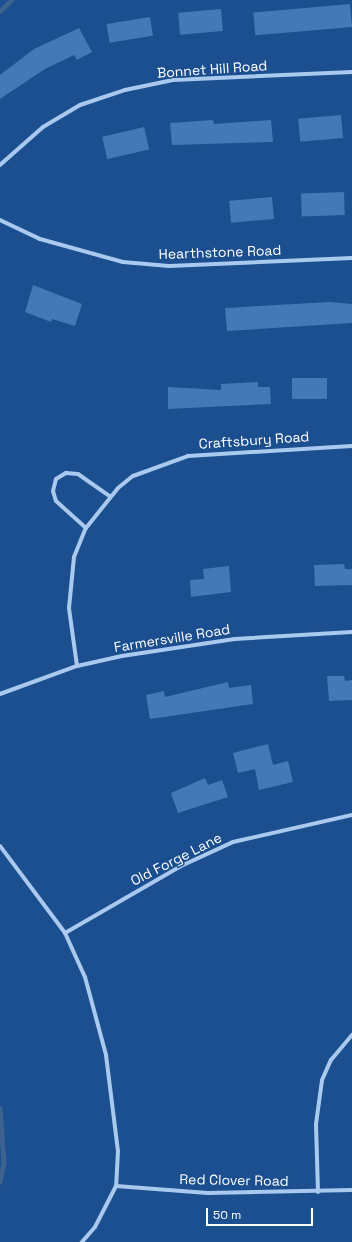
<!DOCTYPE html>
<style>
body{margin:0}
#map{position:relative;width:352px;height:1242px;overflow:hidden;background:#1b4f8f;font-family:"Space Grotesk",sans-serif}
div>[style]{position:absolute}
.stream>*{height:4.5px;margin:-2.25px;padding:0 2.25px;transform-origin:2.25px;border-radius:2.25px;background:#3c6290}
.building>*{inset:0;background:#4478b7;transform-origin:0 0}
.minor>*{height:4px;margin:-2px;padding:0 2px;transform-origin:2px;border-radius:2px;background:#a9c9ee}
span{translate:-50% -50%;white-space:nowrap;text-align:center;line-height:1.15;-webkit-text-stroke:3px #1b4f8f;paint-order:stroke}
.street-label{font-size:14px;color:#fff}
.scale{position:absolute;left:206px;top:1208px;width:107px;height:18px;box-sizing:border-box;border:2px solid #fff;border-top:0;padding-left:5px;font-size:12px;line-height:14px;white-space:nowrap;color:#fff;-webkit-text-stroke:3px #1b4f8f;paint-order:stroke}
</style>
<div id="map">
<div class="stream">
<i style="left:0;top:11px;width:16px;rotate:-45deg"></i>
<i style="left:0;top:1108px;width:55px;rotate:85.8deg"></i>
<i style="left:4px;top:1163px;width:19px;rotate:102deg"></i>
</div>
<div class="building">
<i style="left:350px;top:4px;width:23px;height:97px;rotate:85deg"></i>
<i style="left:221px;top:9px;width:22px;height:43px;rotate:85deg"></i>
<i style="left:150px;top:17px;width:19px;height:44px;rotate:81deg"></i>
<i style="clip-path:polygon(79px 28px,92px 52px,77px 60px,74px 55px,45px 69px,0 99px,0 75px,34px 49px)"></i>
<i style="left:341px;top:115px;width:23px;height:43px;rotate:85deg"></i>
<i style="clip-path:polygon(213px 120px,214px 124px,271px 120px,273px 142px,172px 145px,170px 123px)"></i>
<i style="left:144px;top:127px;width:23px;height:43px;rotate:77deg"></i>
<i style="left:344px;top:192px;width:23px;height:43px;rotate:88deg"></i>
<i style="left:272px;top:197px;width:22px;height:43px;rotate:85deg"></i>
<i style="clip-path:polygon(33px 285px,82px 304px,75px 326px,52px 319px,51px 322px,25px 312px)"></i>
<i style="clip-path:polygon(330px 302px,352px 304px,352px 323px,227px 331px,225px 308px)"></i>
<i style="left:327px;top:378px;width:21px;height:35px;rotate:90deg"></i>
<i style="clip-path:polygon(258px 382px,258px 387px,270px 387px,271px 404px,168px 409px,168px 387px,221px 390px,221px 384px)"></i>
<i style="clip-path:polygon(344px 564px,345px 569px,352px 569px,352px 585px,315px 586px,314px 565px)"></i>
<i style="clip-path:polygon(229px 566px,231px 592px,191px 597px,190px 580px,204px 579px,203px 569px)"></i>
<i style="clip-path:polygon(327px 676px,344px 676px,345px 681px,352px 680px,352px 700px,329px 701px)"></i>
<i style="clip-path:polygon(228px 682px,229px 688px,251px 685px,253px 704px,150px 719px,146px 695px,164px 691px,165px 697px)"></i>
<i style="clip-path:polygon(268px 744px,273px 765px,288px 761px,293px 782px,259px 790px,255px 769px,238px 773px,233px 753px)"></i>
<i style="clip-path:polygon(205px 778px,208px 785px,222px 780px,228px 797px,178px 813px,171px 793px)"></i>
</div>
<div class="minor">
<i style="left:0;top:165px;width:57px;rotate:-41.5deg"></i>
<i style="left:43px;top:127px;width:43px;rotate:-30.7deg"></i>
<i style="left:80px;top:105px;width:47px;rotate:-18.4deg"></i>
<i style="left:125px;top:90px;width:49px;rotate:-11.8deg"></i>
<i style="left:173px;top:80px;width:179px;rotate:-2.6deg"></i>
<i style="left:0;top:220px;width:44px;rotate:25.4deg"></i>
<i style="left:40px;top:239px;width:86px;rotate:15.5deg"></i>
<i style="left:123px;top:262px;width:46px;rotate:5deg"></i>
<i style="left:169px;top:266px;width:183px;rotate:-2.5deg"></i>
<i style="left:86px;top:528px;width:40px;rotate:-138deg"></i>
<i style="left:56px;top:501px;width:10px;rotate:-107deg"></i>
<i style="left:53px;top:491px;width:12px;rotate:-76deg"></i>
<i style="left:56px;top:479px;width:12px;rotate:-31deg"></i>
<i style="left:66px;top:473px;width:12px;rotate:5deg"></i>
<i style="left:78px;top:474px;width:39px;rotate:35deg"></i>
<i style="left:77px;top:666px;width:59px;rotate:-97.9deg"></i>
<i style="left:69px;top:608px;width:51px;rotate:-84.4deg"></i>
<i style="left:74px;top:557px;width:31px;rotate:-68deg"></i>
<i style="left:86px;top:528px;width:51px;rotate:-51.3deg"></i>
<i style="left:118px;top:488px;width:19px;rotate:-39deg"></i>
<i style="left:133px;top:476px;width:59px;rotate:-20deg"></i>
<i style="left:188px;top:456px;width:164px;rotate:-3.5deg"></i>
<i style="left:0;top:694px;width:82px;rotate:-20deg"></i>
<i style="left:77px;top:666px;width:46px;rotate:-12.5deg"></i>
<i style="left:122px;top:656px;width:114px;rotate:-8.6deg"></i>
<i style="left:235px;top:639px;width:117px;rotate:-3.4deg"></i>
<i style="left:0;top:846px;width:109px;rotate:53.2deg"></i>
<i style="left:65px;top:933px;width:48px;rotate:65.6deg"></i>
<i style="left:85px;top:977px;width:81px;rotate:74.9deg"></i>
<i style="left:106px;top:1055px;width:97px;rotate:82.9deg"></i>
<i style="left:118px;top:1151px;width:35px;rotate:93deg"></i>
<i style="left:116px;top:1186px;width:46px;rotate:117.1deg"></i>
<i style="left:95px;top:1227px;width:20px;rotate:131deg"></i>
<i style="left:65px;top:933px;width:134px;rotate:-30deg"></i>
<i style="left:181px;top:866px;width:57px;rotate:-24.8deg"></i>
<i style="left:233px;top:842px;width:122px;rotate:-12.8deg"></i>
<i style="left:116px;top:1186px;width:92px;rotate:4.4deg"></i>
<i style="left:208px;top:1193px;width:144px;rotate:-1.2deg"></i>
<i style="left:318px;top:1192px;width:68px;rotate:-91.7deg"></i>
<i style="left:316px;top:1124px;width:44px;rotate:-82.2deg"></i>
<i style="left:322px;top:1080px;width:22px;rotate:-66deg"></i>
<i style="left:331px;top:1060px;width:33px;rotate:-50deg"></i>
</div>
<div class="street-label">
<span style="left:212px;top:69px;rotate:-4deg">Bonnet Hill Road</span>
<span style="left:220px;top:252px;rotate:-2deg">Hearthstone Road</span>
<span style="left:254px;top:440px;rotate:-4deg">Craftsbury Road</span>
<span style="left:172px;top:638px;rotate:-9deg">Farmersville Road</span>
<span style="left:176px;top:859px;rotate:-27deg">Old Forge Lane</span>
<span style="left:234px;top:1180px;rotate:1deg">Red Clover Road</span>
</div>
<div class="scale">50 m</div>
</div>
